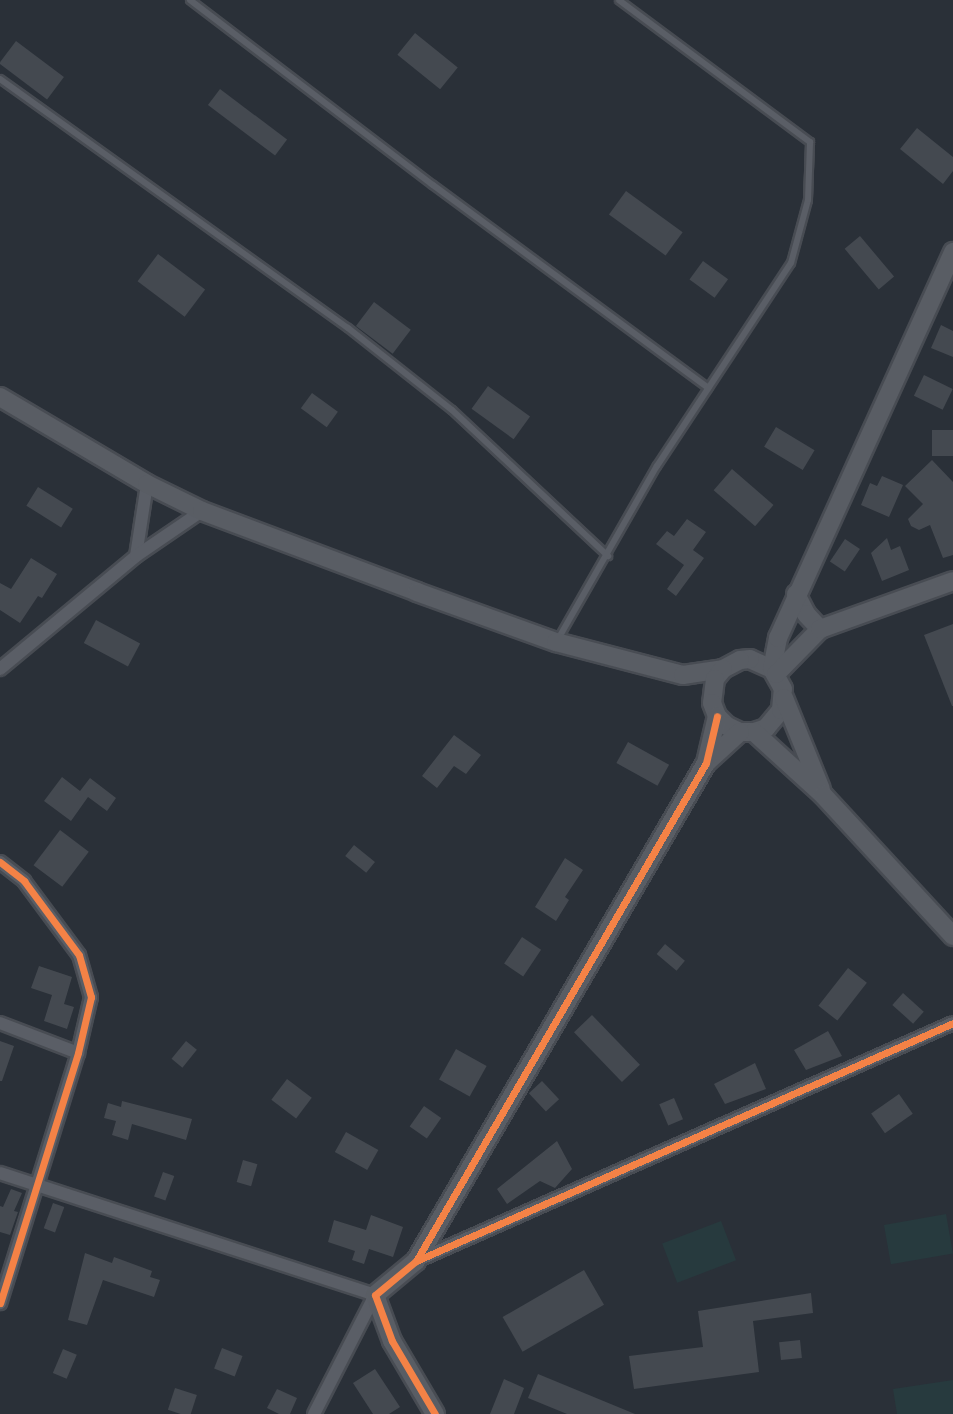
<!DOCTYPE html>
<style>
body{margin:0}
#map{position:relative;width:953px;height:1414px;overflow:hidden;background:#2a3038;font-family:"Alegreya Sans",sans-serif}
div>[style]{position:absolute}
.green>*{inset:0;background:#273a3e;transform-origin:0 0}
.building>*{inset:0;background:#444950;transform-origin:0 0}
.roads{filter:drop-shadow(2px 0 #484c53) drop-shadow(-2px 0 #484c53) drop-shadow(0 2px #484c53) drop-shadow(0 -2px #484c53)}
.lane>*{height:6px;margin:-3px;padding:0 3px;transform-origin:3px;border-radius:3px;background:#5a5e66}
.street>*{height:12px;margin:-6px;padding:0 6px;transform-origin:6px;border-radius:6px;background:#5a5e66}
.secondary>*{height:18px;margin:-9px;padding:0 9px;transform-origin:9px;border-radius:9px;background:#595d64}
.cycleway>*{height:7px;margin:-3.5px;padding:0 3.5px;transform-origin:3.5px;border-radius:3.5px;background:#f48246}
span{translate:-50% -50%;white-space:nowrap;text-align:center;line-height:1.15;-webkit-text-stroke:5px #1d2633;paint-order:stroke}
</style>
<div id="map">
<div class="green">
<i style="left:946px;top:1214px;width:40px;height:63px;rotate:80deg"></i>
<i style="left:721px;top:1221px;width:42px;height:63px;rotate:69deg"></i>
<i style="clip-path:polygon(953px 1380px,953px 1414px,897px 1414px,893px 1389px)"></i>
</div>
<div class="building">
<i style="left:415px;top:33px;width:55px;height:28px;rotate:39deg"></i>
<i style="left:16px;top:41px;width:60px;height:28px;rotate:37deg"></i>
<i style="left:220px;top:89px;width:84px;height:20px;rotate:37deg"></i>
<i style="clip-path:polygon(917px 128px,953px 157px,953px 171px,943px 184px,900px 149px)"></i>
<i style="left:626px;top:191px;width:70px;height:29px;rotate:36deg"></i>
<i style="left:860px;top:236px;width:53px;height:20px;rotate:50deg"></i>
<i style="left:158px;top:254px;width:59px;height:34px;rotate:37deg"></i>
<i style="left:703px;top:261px;width:31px;height:23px;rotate:36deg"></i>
<i style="left:374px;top:302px;width:46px;height:30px;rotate:37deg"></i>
<i style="clip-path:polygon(941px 325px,953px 331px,953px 357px,931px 348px)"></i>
<i style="left:924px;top:375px;width:32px;height:23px;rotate:26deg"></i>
<i style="left:488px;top:386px;width:52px;height:28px;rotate:36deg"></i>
<i style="left:312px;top:393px;width:32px;height:19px;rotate:36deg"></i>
<i style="left:776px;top:427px;width:45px;height:23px;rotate:31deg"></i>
<i style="left:932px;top:430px;width:21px;height:26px"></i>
<i style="clip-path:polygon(932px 460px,953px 482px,953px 555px,943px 558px,930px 525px,919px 530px,911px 526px,908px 519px,923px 504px,905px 486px)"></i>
<i style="left:732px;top:469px;width:55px;height:28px;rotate:41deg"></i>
<i style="clip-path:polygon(882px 476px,903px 485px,889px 517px,861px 505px,870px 483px,877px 486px)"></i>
<i style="left:38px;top:487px;width:41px;height:22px;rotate:32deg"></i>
<i style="clip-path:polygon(687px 519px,706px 532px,693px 550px,704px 558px,676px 596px,667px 589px,684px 565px,656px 544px,667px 531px,674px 536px)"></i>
<i style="clip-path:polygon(887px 538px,891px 550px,900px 546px,909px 570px,882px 581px,871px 553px)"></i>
<i style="left:845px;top:539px;width:18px;height:27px;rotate:34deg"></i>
<i style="clip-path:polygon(31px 558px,57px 574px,42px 598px,38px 596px,20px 623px,0 610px,0 583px,11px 589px)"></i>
<i style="left:96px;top:620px;width:50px;height:26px;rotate:28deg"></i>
<i style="clip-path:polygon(953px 624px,953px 706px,952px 706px,924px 635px)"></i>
<i style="clip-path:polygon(454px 735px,481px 755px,466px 774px,454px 766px,437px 788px,422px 776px)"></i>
<i style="left:628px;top:742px;width:47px;height:24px;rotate:29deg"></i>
<i style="clip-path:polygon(62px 777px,80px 791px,90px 778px,116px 798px,107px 811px,88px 797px,71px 821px,44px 801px)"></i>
<i style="left:60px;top:830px;width:36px;height:44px;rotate:37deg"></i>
<i style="left:354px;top:845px;width:27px;height:14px;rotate:39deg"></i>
<i style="clip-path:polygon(565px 858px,583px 870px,565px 897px,569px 900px,556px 921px,535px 907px)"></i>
<i style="left:522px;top:937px;width:23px;height:32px;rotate:34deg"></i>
<i style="left:665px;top:944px;width:26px;height:13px;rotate:40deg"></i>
<i style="clip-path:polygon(39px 966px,72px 977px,64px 1004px,74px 1007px,67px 1029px,44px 1021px,52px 995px,31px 988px)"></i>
<i style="left:848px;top:968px;width:24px;height:48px;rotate:38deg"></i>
<i style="left:903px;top:993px;width:28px;height:16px;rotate:42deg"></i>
<i style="left:592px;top:1015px;width:69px;height:25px;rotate:46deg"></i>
<i style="clip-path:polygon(828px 1031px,842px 1056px,806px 1070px,794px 1050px)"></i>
<i style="clip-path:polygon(0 1041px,14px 1046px,2px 1081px,0 1081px)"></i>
<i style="left:186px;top:1041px;width:14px;height:23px;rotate:39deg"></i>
<i style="left:456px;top:1049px;width:35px;height:35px;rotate:29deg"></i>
<i style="clip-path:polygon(755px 1063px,766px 1089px,725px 1104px,714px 1084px)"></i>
<i style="left:287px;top:1079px;width:31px;height:26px;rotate:37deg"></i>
<i style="left:542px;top:1081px;width:25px;height:18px;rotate:47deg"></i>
<i style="left:899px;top:1094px;width:24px;height:34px;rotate:55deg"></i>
<i style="left:674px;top:1098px;width:23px;height:16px;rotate:67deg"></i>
<i style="clip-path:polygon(122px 1101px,192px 1119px,186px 1140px,132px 1124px,128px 1140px,112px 1135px,116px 1121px,104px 1118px,108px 1103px,121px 1107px)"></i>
<i style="left:424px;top:1106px;width:21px;height:25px;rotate:35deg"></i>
<i style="left:346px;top:1132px;width:37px;height:23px;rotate:29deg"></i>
<i style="clip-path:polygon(557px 1141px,572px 1169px,555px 1188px,540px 1181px,507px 1204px,497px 1189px)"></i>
<i style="left:243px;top:1160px;width:15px;height:23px;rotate:16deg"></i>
<i style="left:163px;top:1172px;width:12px;height:26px;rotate:20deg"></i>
<i style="clip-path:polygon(11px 1189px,22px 1193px,14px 1211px,18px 1212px,10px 1235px,0 1232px,0 1206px,3px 1207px)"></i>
<i style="left:53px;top:1203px;width:12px;height:27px;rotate:20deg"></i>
<i style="clip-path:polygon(371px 1215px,403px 1227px,393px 1257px,369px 1249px,364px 1264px,352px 1260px,355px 1251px,328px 1242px,334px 1220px,366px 1230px)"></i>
<i style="clip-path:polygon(85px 1253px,112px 1263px,114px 1257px,152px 1271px,150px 1277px,160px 1280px,154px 1297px,103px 1280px,87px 1325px,68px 1320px)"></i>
<i style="left:584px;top:1270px;width:40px;height:94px;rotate:60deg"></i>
<i style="clip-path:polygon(811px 1293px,813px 1313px,753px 1321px,759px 1372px,634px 1389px,629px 1356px,703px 1347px,698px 1311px)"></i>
<i style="left:800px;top:1340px;width:18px;height:21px;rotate:84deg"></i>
<i style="left:222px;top:1348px;width:22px;height:22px;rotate:21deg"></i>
<i style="left:63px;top:1349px;width:15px;height:26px;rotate:23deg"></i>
<i style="clip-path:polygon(375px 1369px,400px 1407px,389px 1414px,373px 1414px,353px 1383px)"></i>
<i style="clip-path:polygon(538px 1374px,635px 1414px,567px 1414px,528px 1398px)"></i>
<i style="clip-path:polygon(504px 1379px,524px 1388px,514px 1414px,490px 1414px)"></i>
<i style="left:175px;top:1388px;width:23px;height:23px;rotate:18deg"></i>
<i style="clip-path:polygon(277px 1389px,297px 1398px,290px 1414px,279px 1414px,267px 1408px)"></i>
</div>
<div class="roads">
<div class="lane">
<i style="left:190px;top:0;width:305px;rotate:37.3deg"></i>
<i style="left:433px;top:185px;width:342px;rotate:36.4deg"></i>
<i style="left:0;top:79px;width:428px;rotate:35.6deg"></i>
<i style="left:348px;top:328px;width:132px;rotate:38.3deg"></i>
<i style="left:452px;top:410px;width:214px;rotate:43.1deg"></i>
<i style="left:557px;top:641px;width:202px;rotate:-60.3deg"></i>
<i style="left:657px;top:466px;width:243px;rotate:-56.6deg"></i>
<i style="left:791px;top:263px;width:65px;rotate:-74.9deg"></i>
<i style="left:808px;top:200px;width:58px;rotate:-88deg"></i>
<i style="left:810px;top:142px;width:238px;rotate:-143.4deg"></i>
</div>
<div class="street">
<i style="left:136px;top:556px;width:73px;rotate:-81.3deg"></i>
<i style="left:0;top:669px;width:177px;rotate:-39.7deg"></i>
<i style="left:136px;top:556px;width:80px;rotate:-34.3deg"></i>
<i style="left:0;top:862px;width:31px;rotate:38deg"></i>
<i style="left:24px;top:881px;width:92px;rotate:53.4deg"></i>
<i style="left:79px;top:955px;width:44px;rotate:74.1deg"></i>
<i style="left:91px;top:997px;width:57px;rotate:103.1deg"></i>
<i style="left:78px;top:1053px;width:262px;rotate:107.3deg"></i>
<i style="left:0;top:1023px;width:84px;rotate:21deg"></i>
<i style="left:0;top:1173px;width:394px;rotate:18deg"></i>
<i style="left:375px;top:1295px;width:134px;rotate:117.1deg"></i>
<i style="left:416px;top:1261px;width:587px;rotate:-23.9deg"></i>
</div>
<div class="secondary">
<i style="left:0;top:397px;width:171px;rotate:30.6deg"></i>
<i style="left:147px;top:484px;width:61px;rotate:26.1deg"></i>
<i style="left:202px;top:511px;width:230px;rotate:20.6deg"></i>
<i style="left:417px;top:592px;width:148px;rotate:19.8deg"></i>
<i style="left:556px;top:642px;width:131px;rotate:14.6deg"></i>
<i style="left:683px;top:675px;width:40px;rotate:-8.5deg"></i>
<i style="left:796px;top:594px;width:22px;rotate:63deg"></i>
<i style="left:806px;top:614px;width:21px;rotate:47deg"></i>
<i style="left:772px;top:669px;width:24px;rotate:-156deg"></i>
<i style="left:750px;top:659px;width:10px;rotate:174deg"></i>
<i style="left:740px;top:660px;width:19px;rotate:152deg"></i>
<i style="left:723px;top:669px;width:13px;rotate:129deg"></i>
<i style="left:715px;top:679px;width:24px;rotate:97deg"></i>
<i style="left:712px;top:703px;width:14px;rotate:69deg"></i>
<i style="left:717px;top:716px;width:14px;rotate:45deg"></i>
<i style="left:727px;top:726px;width:14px;rotate:25deg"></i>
<i style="left:740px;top:732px;width:14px"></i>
<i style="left:754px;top:732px;width:13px;rotate:-18deg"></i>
<i style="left:766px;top:728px;width:23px;rotate:-50deg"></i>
<i style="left:781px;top:710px;width:21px;rotate:-85deg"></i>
<i style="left:783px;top:689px;width:23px;rotate:-119deg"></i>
<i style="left:772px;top:669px;width:32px;rotate:-79deg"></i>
<i style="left:778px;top:638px;width:424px;rotate:-65.6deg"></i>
<i style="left:776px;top:674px;width:63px;rotate:-45.6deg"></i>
<i style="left:820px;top:629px;width:141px;rotate:-19.8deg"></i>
<i style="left:784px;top:698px;width:98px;rotate:67.9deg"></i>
<i style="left:754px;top:732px;width:93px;rotate:42.4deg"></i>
<i style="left:823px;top:795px;width:192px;rotate:47.3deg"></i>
<i style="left:706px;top:763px;width:46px;rotate:-42.4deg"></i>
<i style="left:435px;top:1414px;width:85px;rotate:-120.5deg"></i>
<i style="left:392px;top:1341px;width:49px;rotate:-110.3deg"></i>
<i style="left:375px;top:1295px;width:53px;rotate:-39.7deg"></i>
<i style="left:416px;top:1261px;width:576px;rotate:-59.79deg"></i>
<i style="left:706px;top:763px;width:48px;rotate:-76.8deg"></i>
</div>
</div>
<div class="cycleway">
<i style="left:0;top:862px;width:31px;rotate:38deg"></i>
<i style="left:24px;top:881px;width:92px;rotate:53.4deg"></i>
<i style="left:79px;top:955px;width:44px;rotate:74.1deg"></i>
<i style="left:91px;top:997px;width:57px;rotate:103.1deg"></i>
<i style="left:78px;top:1053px;width:262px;rotate:107.3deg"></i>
<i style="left:416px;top:1261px;width:587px;rotate:-23.9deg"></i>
<i style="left:435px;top:1414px;width:85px;rotate:-120.5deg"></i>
<i style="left:392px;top:1341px;width:49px;rotate:-110.3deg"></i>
<i style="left:375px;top:1295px;width:53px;rotate:-39.7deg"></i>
<i style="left:416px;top:1261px;width:576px;rotate:-59.79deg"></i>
<i style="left:706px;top:763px;width:48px;rotate:-76.8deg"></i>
</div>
</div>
